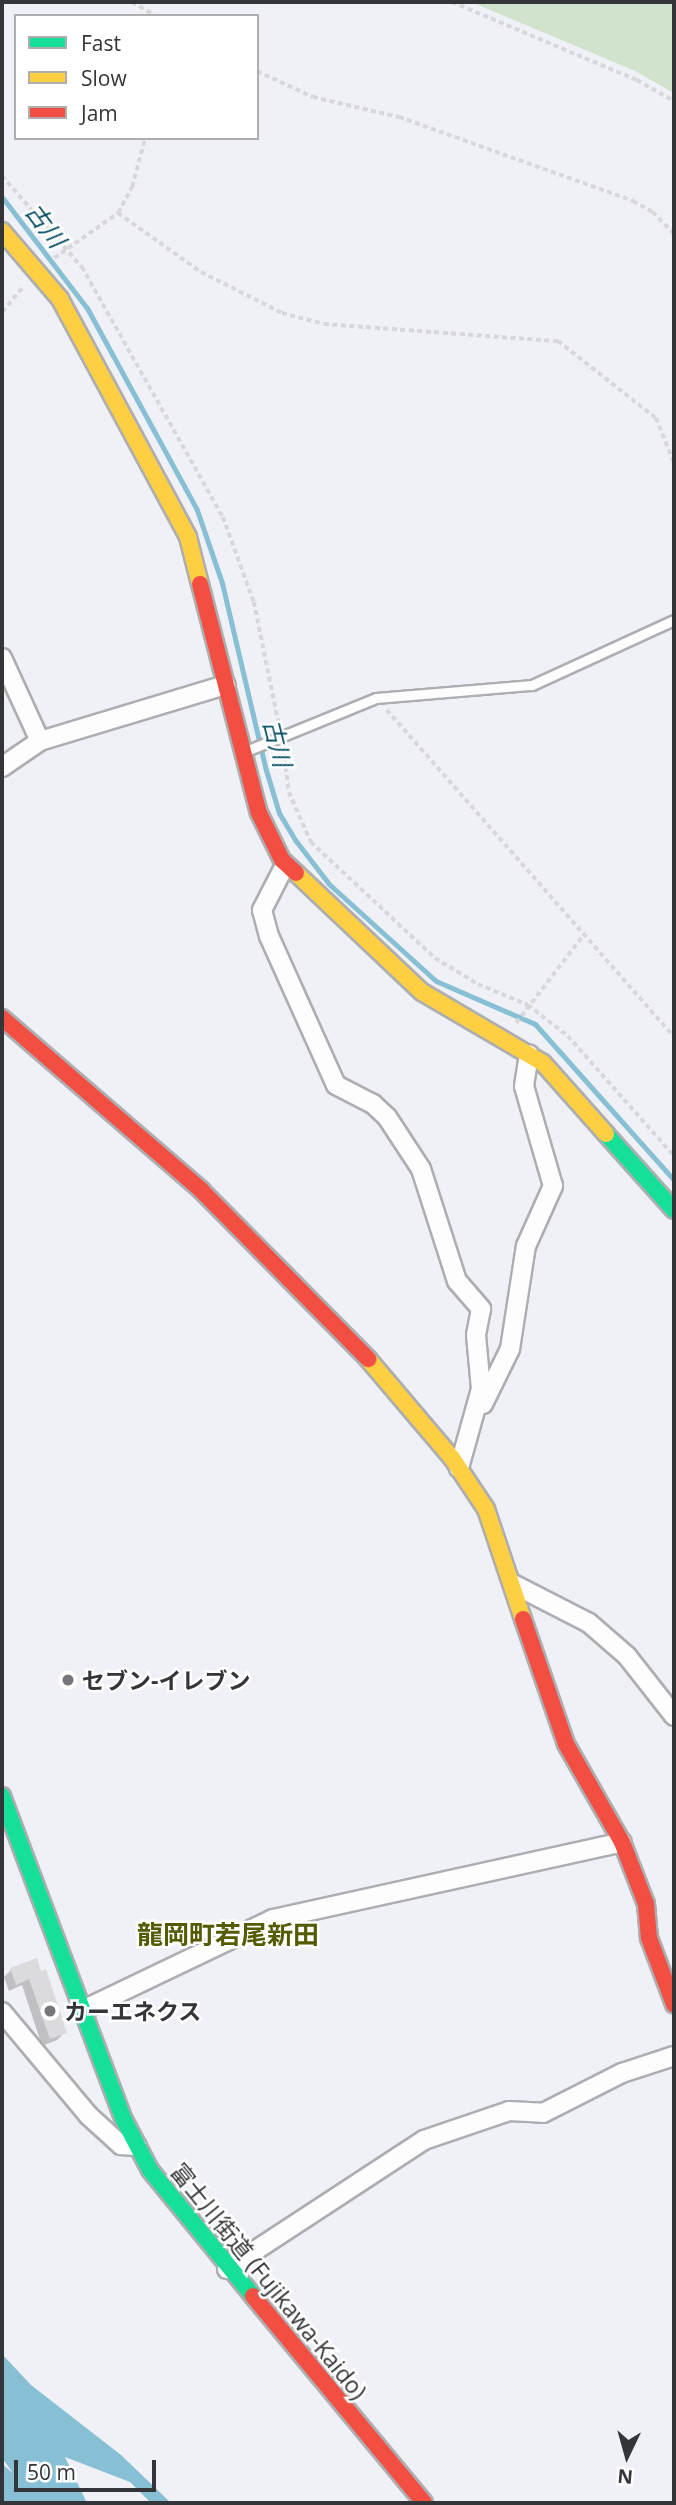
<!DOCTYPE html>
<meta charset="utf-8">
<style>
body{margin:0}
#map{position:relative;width:676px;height:2505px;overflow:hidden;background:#f0f1f6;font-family:"Open Sans","Noto Sans JP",sans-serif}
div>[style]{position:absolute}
.green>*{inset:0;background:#d2e3cd}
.water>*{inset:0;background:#87bfd5}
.shadow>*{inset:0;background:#0003}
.stream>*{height:5px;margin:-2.5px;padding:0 2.5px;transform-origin:2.5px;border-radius:2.5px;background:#87bfd5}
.building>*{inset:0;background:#dbdadd}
.path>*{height:3.5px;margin-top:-1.75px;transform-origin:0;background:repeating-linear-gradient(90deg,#d8d8da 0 5px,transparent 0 8.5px)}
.roads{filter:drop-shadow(2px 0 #adaeb1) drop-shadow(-2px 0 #adaeb1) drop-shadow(0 2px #adaeb1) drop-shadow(0 -2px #adaeb1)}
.lane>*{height:9px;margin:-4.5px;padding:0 4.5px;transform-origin:4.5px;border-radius:4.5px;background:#fdfdfe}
.street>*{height:18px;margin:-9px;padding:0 9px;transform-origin:9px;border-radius:9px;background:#fdfdfe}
.fast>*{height:16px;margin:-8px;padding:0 8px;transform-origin:8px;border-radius:8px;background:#16e098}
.slow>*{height:16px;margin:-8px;padding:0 8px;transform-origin:8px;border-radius:8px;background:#ffcf43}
.jam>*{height:16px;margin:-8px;padding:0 8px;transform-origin:8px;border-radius:8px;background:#f24e42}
.dots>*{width:19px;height:19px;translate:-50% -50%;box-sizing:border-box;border:4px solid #fff;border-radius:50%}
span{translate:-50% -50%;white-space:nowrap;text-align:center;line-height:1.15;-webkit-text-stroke:5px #fff;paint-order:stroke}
.poi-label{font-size:23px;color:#343538;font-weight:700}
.left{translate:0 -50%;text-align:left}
.street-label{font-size:23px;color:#343538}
.water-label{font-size:24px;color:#034d61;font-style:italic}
.quarter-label{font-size:26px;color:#545b03;font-weight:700}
.frame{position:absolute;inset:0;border:4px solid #343538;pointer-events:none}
.legend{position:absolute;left:14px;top:14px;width:245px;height:126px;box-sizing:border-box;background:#fff;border:2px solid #aeaeaf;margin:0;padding:9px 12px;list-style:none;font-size:21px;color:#343538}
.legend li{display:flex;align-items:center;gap:14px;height:35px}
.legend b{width:35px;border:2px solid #aeaeaf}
.north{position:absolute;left:592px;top:2421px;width:70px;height:70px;-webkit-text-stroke:5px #fff;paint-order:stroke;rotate:185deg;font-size:19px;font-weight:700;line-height:28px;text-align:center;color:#343538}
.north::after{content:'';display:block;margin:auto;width:24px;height:32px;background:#343538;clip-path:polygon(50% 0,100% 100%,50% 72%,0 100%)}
.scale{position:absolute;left:14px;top:2460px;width:142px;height:32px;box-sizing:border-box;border:4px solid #343538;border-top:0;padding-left:9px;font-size:21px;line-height:24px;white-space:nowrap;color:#343538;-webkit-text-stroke:5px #fff;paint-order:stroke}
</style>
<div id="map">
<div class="green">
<i style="clip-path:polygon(471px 2px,674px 2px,674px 93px,635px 71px)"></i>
</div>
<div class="water">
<i style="clip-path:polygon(2px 2354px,31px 2385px,121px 2455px,171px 2503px,151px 2503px,130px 2482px,65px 2457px,87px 2503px,2px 2503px,2px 2464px,13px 2473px,2px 2458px)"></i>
</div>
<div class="shadow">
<i style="clip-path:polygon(11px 1970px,40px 1973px,65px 2032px,57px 2040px,42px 2046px,22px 1985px,9px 1991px,4px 1977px)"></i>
</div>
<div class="stream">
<i style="left:2px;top:197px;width:140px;rotate:52.6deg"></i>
<i style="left:87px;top:308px;width:230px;rotate:61.4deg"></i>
<i style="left:197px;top:510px;width:77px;rotate:71.1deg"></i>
<i style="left:222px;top:583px;width:192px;rotate:76.8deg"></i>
<i style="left:266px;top:770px;width:45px;rotate:73.2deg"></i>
<i style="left:279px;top:813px;width:33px;rotate:59deg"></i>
<i style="left:296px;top:841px;width:54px;rotate:52.5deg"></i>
<i style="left:329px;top:884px;width:144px;rotate:42.2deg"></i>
<i style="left:436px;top:981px;width:108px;rotate:23.5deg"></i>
<i style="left:535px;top:1024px;width:209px;rotate:48.3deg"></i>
</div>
<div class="building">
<i style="clip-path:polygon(37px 1958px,41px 1971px,46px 1969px,67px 2033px,50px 2039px,29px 1979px,16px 1985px,10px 1968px)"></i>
</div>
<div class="path">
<i style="left:132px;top:2px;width:28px;rotate:30deg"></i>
<i style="left:452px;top:2px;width:201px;rotate:22.9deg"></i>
<i style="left:637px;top:80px;width:43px;rotate:29.6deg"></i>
<i style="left:257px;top:71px;width:62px;rotate:24.9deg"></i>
<i style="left:313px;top:97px;width:88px;rotate:13.1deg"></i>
<i style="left:399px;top:117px;width:249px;rotate:19.7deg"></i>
<i style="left:633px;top:201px;width:23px;rotate:29deg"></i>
<i style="left:653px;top:212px;width:30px;rotate:46deg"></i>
<i style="left:2px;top:176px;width:121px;rotate:48.7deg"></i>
<i style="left:82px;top:267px;width:287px;rotate:60.6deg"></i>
<i style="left:223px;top:517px;width:90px;rotate:70deg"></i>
<i style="left:254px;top:602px;width:126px;rotate:78.5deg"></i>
<i style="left:118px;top:213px;width:102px;rotate:35.4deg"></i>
<i style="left:201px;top:272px;width:91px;rotate:26.8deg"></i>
<i style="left:282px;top:313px;width:43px;rotate:14.7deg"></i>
<i style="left:324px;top:324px;width:235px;rotate:4.2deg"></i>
<i style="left:558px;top:341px;width:125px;rotate:38.2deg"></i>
<i style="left:656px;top:418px;width:48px;rotate:67.8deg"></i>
<i style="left:54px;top:258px;width:78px;rotate:-35.1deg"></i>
<i style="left:118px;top:213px;width:30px;rotate:-62deg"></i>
<i style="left:132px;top:187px;width:51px;rotate:-75.1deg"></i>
<i style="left:2px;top:312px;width:33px;rotate:-50deg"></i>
<i style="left:387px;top:710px;width:435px;rotate:48.7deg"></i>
<i style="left:284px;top:750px;width:42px;rotate:83.2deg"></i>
<i style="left:289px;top:792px;width:55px;rotate:66.3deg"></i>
<i style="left:311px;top:842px;width:170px;rotate:43.1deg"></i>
<i style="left:435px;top:958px;width:50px;rotate:31.2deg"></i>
<i style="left:478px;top:984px;width:54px;rotate:22.8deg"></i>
<i style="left:528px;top:1005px;width:51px;rotate:37.8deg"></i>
<i style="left:568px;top:1036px;width:160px;rotate:48.5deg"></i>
<i style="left:516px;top:1023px;width:113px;rotate:-52.5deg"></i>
</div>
<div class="roads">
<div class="lane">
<i style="left:246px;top:751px;width:140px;rotate:-22.2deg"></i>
<i style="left:376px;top:698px;width:157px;rotate:-4.8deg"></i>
<i style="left:532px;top:685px;width:156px;rotate:-24.6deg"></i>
</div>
<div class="street">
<i style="left:2px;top:658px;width:91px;rotate:65.4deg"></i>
<i style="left:2px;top:767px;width:46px;rotate:-34.4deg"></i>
<i style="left:40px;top:741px;width:194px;rotate:-16.8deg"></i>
<i style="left:282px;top:871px;width:44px;rotate:117.1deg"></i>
<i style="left:262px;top:910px;width:27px;rotate:75deg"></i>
<i style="left:269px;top:936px;width:163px;rotate:65.8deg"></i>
<i style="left:336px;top:1085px;width:42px;rotate:27.2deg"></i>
<i style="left:373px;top:1104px;width:19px;rotate:43deg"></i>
<i style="left:387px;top:1117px;width:62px;rotate:56.8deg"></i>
<i style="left:421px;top:1169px;width:118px;rotate:72.2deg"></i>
<i style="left:457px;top:1281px;width:37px;rotate:49deg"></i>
<i style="left:481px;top:1309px;width:26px;rotate:101deg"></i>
<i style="left:476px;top:1335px;width:54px;rotate:84.7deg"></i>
<i style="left:481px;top:1389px;width:82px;rotate:105.6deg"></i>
<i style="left:483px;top:1404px;width:61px;rotate:-63.9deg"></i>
<i style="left:510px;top:1349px;width:104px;rotate:-81.2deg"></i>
<i style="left:526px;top:1246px;width:66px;rotate:-65.8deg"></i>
<i style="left:553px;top:1186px;width:104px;rotate:-106.2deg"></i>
<i style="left:524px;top:1086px;width:32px;rotate:-81deg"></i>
<i style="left:513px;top:1584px;width:85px;rotate:27.2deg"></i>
<i style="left:589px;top:1623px;width:50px;rotate:41deg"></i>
<i style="left:627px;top:1656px;width:76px;rotate:51.9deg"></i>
<i style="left:81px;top:2011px;width:213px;rotate:-25.6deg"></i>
<i style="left:273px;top:1919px;width:357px;rotate:-12.4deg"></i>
<i style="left:2px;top:2012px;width:134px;rotate:50.1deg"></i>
<i style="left:88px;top:2115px;width:45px;rotate:42.3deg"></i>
<i style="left:121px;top:2145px;width:16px;rotate:4deg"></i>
<i style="left:227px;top:2269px;width:235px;rotate:-33.2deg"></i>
<i style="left:424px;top:2140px;width:90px;rotate:-18.8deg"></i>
<i style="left:509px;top:2111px;width:34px;rotate:3deg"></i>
<i style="left:543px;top:2113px;width:89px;rotate:-26.9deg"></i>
<i style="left:622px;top:2073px;width:55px;rotate:-18.1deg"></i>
</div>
<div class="fast">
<i style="left:606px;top:1134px;width:102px;rotate:48.2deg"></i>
<i style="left:2px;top:1796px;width:346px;rotate:69.4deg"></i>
<i style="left:124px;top:2120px;width:56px;rotate:62.5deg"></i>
<i style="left:150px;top:2170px;width:163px;rotate:50.7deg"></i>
</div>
<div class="slow">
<i style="left:2px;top:231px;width:89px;rotate:49.5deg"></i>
<i style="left:60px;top:299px;width:270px;rotate:61.7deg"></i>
<i style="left:188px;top:537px;width:49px;rotate:75.7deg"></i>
<i style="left:296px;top:873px;width:173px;rotate:43.4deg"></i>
<i style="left:422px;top:992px;width:140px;rotate:30.4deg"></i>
<i style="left:543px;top:1063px;width:95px;rotate:48.4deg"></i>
<i style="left:368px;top:1359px;width:130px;rotate:49.7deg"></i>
<i style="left:452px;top:1458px;width:61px;rotate:56.3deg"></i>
<i style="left:486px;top:1509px;width:116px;rotate:71.4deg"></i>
</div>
<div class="jam">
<i style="left:200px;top:584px;width:236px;rotate:75.6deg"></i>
<i style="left:259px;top:813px;width:52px;rotate:63.9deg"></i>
<i style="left:282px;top:860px;width:19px;rotate:43deg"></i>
<i style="left:2px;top:1018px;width:263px;rotate:40.8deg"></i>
<i style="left:201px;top:1190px;width:238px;rotate:45.3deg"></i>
<i style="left:523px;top:1619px;width:132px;rotate:71deg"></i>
<i style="left:566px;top:1744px;width:113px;rotate:60.3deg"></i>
<i style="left:622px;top:1842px;width:66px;rotate:68.8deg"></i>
<i style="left:646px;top:1904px;width:34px;rotate:85deg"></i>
<i style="left:649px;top:1938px;width:71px;rotate:69.3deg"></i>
<i style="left:253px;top:2296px;width:268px;rotate:50.4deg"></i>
</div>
</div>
<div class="dots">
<i style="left:68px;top:1680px;background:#76777a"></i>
<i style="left:50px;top:2011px;background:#76777a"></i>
</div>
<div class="poi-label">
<span class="left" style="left:82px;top:1680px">セブン-イレブン</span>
<span class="left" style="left:64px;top:2011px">カーエネクス</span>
</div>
<div class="street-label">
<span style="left:269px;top:2281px;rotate:51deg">富士川街道 (Fujikawa-Kaido)</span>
</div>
<div class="water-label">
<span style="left:46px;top:225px;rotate:53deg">古川</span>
<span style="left:278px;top:743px;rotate:76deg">古川</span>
</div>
<div class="quarter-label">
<span style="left:228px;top:1935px">龍岡町若尾新田</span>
</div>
<div class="frame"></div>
<ul class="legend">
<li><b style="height:9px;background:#16e098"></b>Fast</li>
<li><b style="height:9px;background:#ffcf43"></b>Slow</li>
<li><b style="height:9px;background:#f24e42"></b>Jam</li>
</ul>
<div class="north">N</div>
<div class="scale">50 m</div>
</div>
